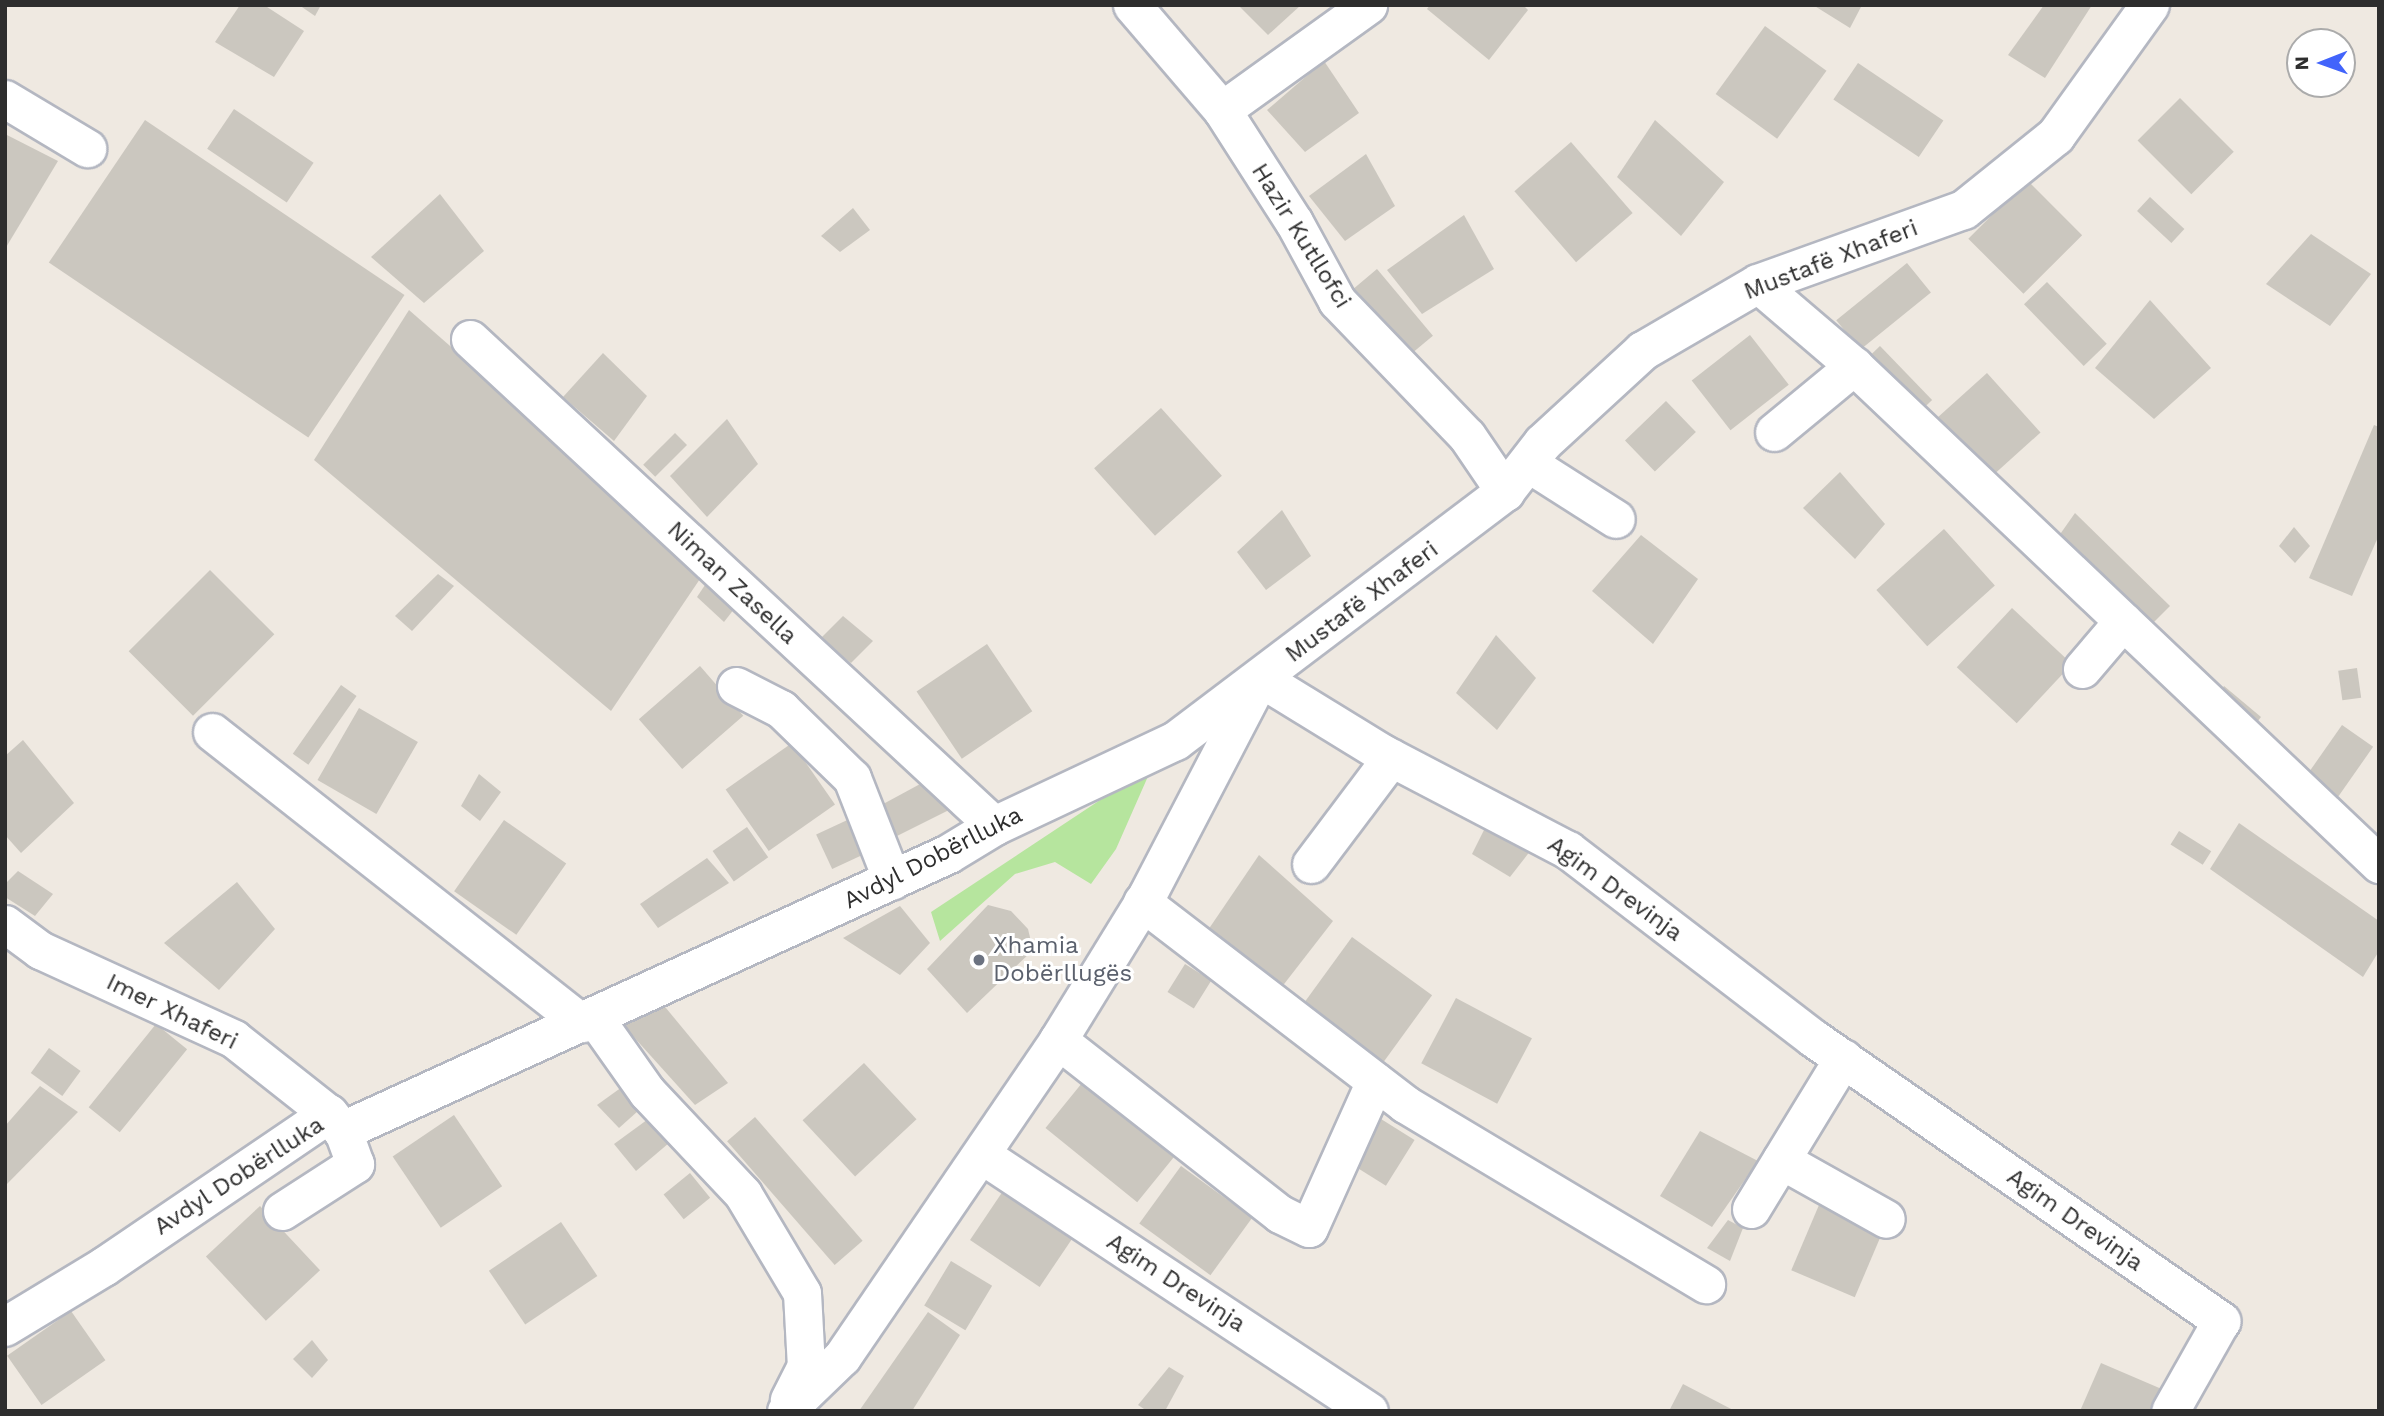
<!DOCTYPE html>
<meta charset="utf-8">
<style>
body{margin:0}
#map{position:relative;width:2384px;height:1416px;overflow:hidden;background:#efe9e1;font-family:"Work Sans",sans-serif}
div>[style]{position:absolute}
.green>*{inset:0;background:#b6e59e}
.building>*{inset:0;background:#cbc7bf;transform-origin:0 0}
.roads{filter:drop-shadow(2px 0 #b4b7c1) drop-shadow(-2px 0 #b4b7c1) drop-shadow(0 2px #b4b7c1) drop-shadow(0 -2px #b4b7c1)}
.minor>*{height:37px;margin:-18.5px;padding:0 18.5px;transform-origin:18.5px;border-radius:18.5px;background:#fff}
.tertiary>*{height:38px;margin:-19px;padding:0 19px;transform-origin:19px;border-radius:19px;background:#fff}
.dots>*{width:19px;height:19px;translate:-50% -50%;box-sizing:border-box;border:4px solid #fff;border-radius:50%}
span{translate:-50% -50%;white-space:nowrap;text-align:center;line-height:1.15;-webkit-text-stroke:6px #fff;paint-order:stroke}
.street-label{font-size:24px;color:#2e2e2e}
.worship-label{font-size:24px;color:#5b616d}
.left{translate:0 -50%;text-align:left}
.frame{position:absolute;inset:0;border:7px solid #2e2e2e;pointer-events:none}
.north{position:absolute;left:2286px;top:28px;width:70px;height:70px;box-sizing:border-box;background:#fff;border:2px solid #ababab;border-radius:50%;rotate:269deg;font-size:19px;font-weight:700;line-height:28px;text-align:center;color:#2e2e2e}
.north::after{content:'';display:block;margin:auto;width:24px;height:32px;background:#4264fb;clip-path:polygon(50% 0,100% 100%,50% 72%,0 100%)}
</style>
<div id="map">
<div class="green">
<i style="clip-path:polygon(1153px 765px,1116px 849px,1091px 884px,1055px 862px,1015px 874px,940px 941px,931px 912px)"></i>
</div>
<div class="building">
<i style="clip-path:polygon(240px 5px,264px 5px,304px 31px,274px 77px,215px 42px)"></i>
<i style="clip-path:polygon(299px 5px,321px 5px,315px 16px)"></i>
<i style="clip-path:polygon(1238px 5px,1301px 5px,1268px 35px)"></i>
<i style="clip-path:polygon(1430px 5px,1523px 5px,1528px 10px,1489px 60px,1427px 9px)"></i>
<i style="clip-path:polygon(1813px 5px,1862px 5px,1850px 28px)"></i>
<i style="clip-path:polygon(2044px 5px,2092px 5px,2045px 78px,2008px 55px)"></i>
<i style="left:1765px;top:26px;width:76px;height:84px;rotate:36deg"></i>
<i style="clip-path:polygon(1324px 61px,1359px 113px,1305px 152px,1267px 110px)"></i>
<i style="left:1858px;top:63px;width:103px;height:44px;rotate:34deg"></i>
<i style="left:2180px;top:98px;width:76px;height:60px;rotate:45deg"></i>
<i style="left:234px;top:109px;width:96px;height:48px;rotate:34deg"></i>
<i style="left:145px;top:120px;width:313px;height:172px;rotate:34deg"></i>
<i style="clip-path:polygon(1655px 120px,1724px 182px,1681px 236px,1617px 177px)"></i>
<i style="clip-path:polygon(5px 134px,58px 161px,5px 249px)"></i>
<i style="left:1571px;top:142px;width:94px;height:75px;rotate:49deg"></i>
<i style="clip-path:polygon(1366px 154px,1395px 206px,1345px 241px,1309px 196px)"></i>
<i style="left:2027px;top:180px;width:78px;height:83px;rotate:45deg"></i>
<i style="clip-path:polygon(440px 194px,484px 251px,424px 303px,371px 257px)"></i>
<i style="left:2150px;top:197px;width:47px;height:19px;rotate:43deg"></i>
<i style="clip-path:polygon(853px 208px,870px 230px,840px 252px,821px 236px)"></i>
<i style="clip-path:polygon(1464px 215px,1494px 269px,1422px 314px,1387px 270px)"></i>
<i style="clip-path:polygon(2311px 234px,2371px 274px,2330px 326px,2266px 284px)"></i>
<i style="left:1907px;top:263px;width:38px;height:91px;rotate:51deg"></i>
<i style="left:1377px;top:269px;width:87px;height:31px;rotate:50deg"></i>
<i style="left:2047px;top:282px;width:86px;height:32px;rotate:46deg"></i>
<i style="clip-path:polygon(2150px 300px,2211px 368px,2154px 419px,2095px 368px)"></i>
<i style="clip-path:polygon(409px 310px,706px 570px,611px 711px,314px 460px)"></i>
<i style="left:1750px;top:335px;width:63px;height:74px;rotate:52deg"></i>
<i style="left:1880px;top:346px;width:75px;height:25px;rotate:46deg"></i>
<i style="clip-path:polygon(603px 353px,647px 396px,614px 441px,563px 397px)"></i>
<i style="left:1987px;top:373px;width:80px;height:71px;rotate:48deg"></i>
<i style="left:1666px;top:401px;width:43px;height:57px;rotate:46deg"></i>
<i style="left:1161px;top:408px;width:91px;height:90px;rotate:48deg"></i>
<i style="clip-path:polygon(727px 419px,758px 464px,707px 517px,670px 476px)"></i>
<i style="clip-path:polygon(2374px 425px,2379px 427px,2379px 535px,2352px 596px,2309px 578px)"></i>
<i style="left:675px;top:433px;width:17px;height:45px;rotate:45deg"></i>
<i style="clip-path:polygon(1840px 472px,1885px 524px,1855px 559px,1803px 508px)"></i>
<i style="clip-path:polygon(1282px 510px,1311px 556px,1266px 590px,1237px 552px)"></i>
<i style="clip-path:polygon(2075px 513px,2170px 606px,2143px 633px,2056px 540px)"></i>
<i style="clip-path:polygon(2294px 527px,2310px 546px,2295px 563px,2279px 546px)"></i>
<i style="left:1944px;top:529px;width:76px;height:91px;rotate:48deg"></i>
<i style="clip-path:polygon(1641px 535px,1698px 579px,1653px 644px,1592px 591px)"></i>
<i style="left:210px;top:570px;width:91px;height:115px;rotate:45deg"></i>
<i style="clip-path:polygon(438px 574px,454px 586px,412px 631px,395px 616px)"></i>
<i style="clip-path:polygon(709px 579px,738px 604px,724px 622px,697px 597px)"></i>
<i style="left:2012px;top:608px;width:82px;height:81px;rotate:43deg"></i>
<i style="clip-path:polygon(843px 616px,873px 641px,851px 663px,820px 639px)"></i>
<i style="clip-path:polygon(1496px 635px,1536px 678px,1497px 730px,1456px 693px)"></i>
<i style="left:987px;top:644px;width:81px;height:85px;rotate:56deg"></i>
<i style="left:700px;top:666px;width:66px;height:81px;rotate:49deg"></i>
<i style="left:2357px;top:668px;width:30px;height:19px;rotate:82deg"></i>
<i style="left:341px;top:685px;width:19px;height:84px;rotate:35deg"></i>
<i style="clip-path:polygon(2224px 686px,2261px 717px,2254px 726px,2217px 697px)"></i>
<i style="left:359px;top:708px;width:68px;height:83px;rotate:30deg"></i>
<i style="left:2342px;top:725px;width:38px;height:65px;rotate:35deg"></i>
<i style="clip-path:polygon(23px 740px,74px 803px,21px 853px,5px 835px,5px 756px)"></i>
<i style="left:792px;top:743px;width:75px;height:81px;rotate:55deg"></i>
<i style="clip-path:polygon(479px 774px,501px 792px,480px 821px,461px 806px)"></i>
<i style="clip-path:polygon(933px 777px,953px 808px,893px 838px,874px 809px)"></i>
<i style="left:856px;top:816px;width:38px;height:44px;rotate:65deg"></i>
<i style="left:504px;top:820px;width:76px;height:87px;rotate:35deg"></i>
<i style="clip-path:polygon(1489px 820px,1531px 850px,1510px 877px,1472px 854px)"></i>
<i style="clip-path:polygon(2239px 823px,2379px 921px,2379px 951px,2363px 977px,2210px 869px)"></i>
<i style="left:747px;top:827px;width:37px;height:42px;rotate:55deg"></i>
<i style="left:2179px;top:831px;width:38px;height:16px;rotate:32deg"></i>
<i style="clip-path:polygon(1259px 855px,1333px 921px,1281px 988px,1206px 933px)"></i>
<i style="clip-path:polygon(707px 858px,729px 883px,658px 928px,640px 904px)"></i>
<i style="clip-path:polygon(18px 871px,53px 894px,35px 916px,5px 897px,5px 884px)"></i>
<i style="clip-path:polygon(237px 882px,275px 929px,219px 990px,164px 943px)"></i>
<i style="clip-path:polygon(988px 905px,1011px 911px,1028px 929px,1033px 950px,967px 1013px,927px 969px)"></i>
<i style="clip-path:polygon(900px 906px,930px 943px,900px 975px,843px 938px)"></i>
<i style="left:1352px;top:937px;width:99px;height:86px;rotate:36deg"></i>
<i style="left:1185px;top:964px;width:31px;height:33px;rotate:32deg"></i>
<i style="left:1456px;top:998px;width:86px;height:74px;rotate:28deg"></i>
<i style="clip-path:polygon(661px 1002px,728px 1083px,695px 1105px,623px 1025px)"></i>
<i style="left:156px;top:1024px;width:40px;height:107px;rotate:39deg"></i>
<i style="left:49px;top:1048px;width:39px;height:31px;rotate:36deg"></i>
<i style="left:864px;top:1063px;width:77px;height:84px;rotate:47deg"></i>
<i style="left:1082px;top:1083px;width:118px;height:58px;rotate:39deg"></i>
<i style="clip-path:polygon(40px 1086px,78px 1112px,5px 1186px,5px 1126px)"></i>
<i style="clip-path:polygon(622px 1087px,638px 1111px,619px 1128px,597px 1105px)"></i>
<i style="left:1373px;top:1114px;width:49px;height:54px;rotate:32deg"></i>
<i style="left:454px;top:1115px;width:86px;height:74px;rotate:56deg"></i>
<i style="clip-path:polygon(651px 1117px,669px 1143px,636px 1171px,614px 1144px)"></i>
<i style="left:755px;top:1117px;width:164px;height:37px;rotate:49deg"></i>
<i style="clip-path:polygon(1700px 1131px,1758px 1161px,1712px 1227px,1660px 1196px)"></i>
<i style="left:1181px;top:1166px;width:88px;height:71px;rotate:36deg"></i>
<i style="left:690px;top:1173px;width:32px;height:34px;rotate:51deg"></i>
<i style="left:1003px;top:1191px;width:84px;height:59px;rotate:34deg"></i>
<i style="left:1819px;top:1205px;width:69px;height:71px;rotate:23deg"></i>
<i style="left:260px;top:1206px;width:88px;height:74px;rotate:47deg"></i>
<i style="clip-path:polygon(1728px 1220px,1743px 1228px,1730px 1261px,1707px 1248px)"></i>
<i style="left:561px;top:1222px;width:65px;height:87px;rotate:56deg"></i>
<i style="left:951px;top:1261px;width:48px;height:52px;rotate:31deg"></i>
<i style="left:71px;top:1311px;width:60px;height:78px;rotate:55deg"></i>
<i style="clip-path:polygon(928px 1312px,960px 1335px,912px 1411px,859px 1411px)"></i>
<i style="clip-path:polygon(312px 1340px,328px 1360px,312px 1378px,293px 1359px)"></i>
<i style="clip-path:polygon(2101px 1363px,2164px 1390px,2155px 1411px,2080px 1411px)"></i>
<i style="clip-path:polygon(1169px 1367px,1184px 1376px,1165px 1411px,1147px 1411px,1138px 1405px)"></i>
<i style="clip-path:polygon(1683px 1384px,1735px 1411px,1669px 1411px)"></i>
</div>
<div class="roads">
<div class="minor">
<i style="left:1132px;top:5px;width:138px;rotate:49.4deg"></i>
<i style="left:1222px;top:110px;width:133px;rotate:57.3deg"></i>
<i style="left:1294px;top:222px;width:90px;rotate:61.4deg"></i>
<i style="left:1337px;top:301px;width:187px;rotate:46.1deg"></i>
<i style="left:1467px;top:436px;width:68px;rotate:55.8deg"></i>
<i style="left:5px;top:99px;width:96px;rotate:30.9deg"></i>
<i style="left:1222px;top:110px;width:180px;rotate:-35.7deg"></i>
<i style="left:1758px;top:284px;width:126px;rotate:40.5deg"></i>
<i style="left:1854px;top:366px;width:724px;rotate:43.49deg"></i>
<i style="left:470px;top:339px;width:716px;rotate:42.85deg"></i>
<i style="left:1774px;top:432px;width:104px;rotate:-39.5deg"></i>
<i style="left:1528px;top:463px;width:104px;rotate:32.5deg"></i>
<i style="left:2082px;top:669px;width:63px;rotate:-49.5deg"></i>
<i style="left:736px;top:686px;width:51px;rotate:27.1deg"></i>
<i style="left:781px;top:709px;width:99px;rotate:44.2deg"></i>
<i style="left:852px;top:778px;width:110px;rotate:68.6deg"></i>
<i style="left:212px;top:732px;width:471px;rotate:38.2deg"></i>
<i style="left:1311px;top:864px;width:133px;rotate:-53deg"></i>
<i style="left:1142px;top:902px;width:332px;rotate:37.5deg"></i>
<i style="left:1405px;top:1104px;width:351px;rotate:30.9deg"></i>
<i style="left:5px;top:924px;width:44px;rotate:36.6deg"></i>
<i style="left:40px;top:950px;width:213px;rotate:24.6deg"></i>
<i style="left:234px;top:1039px;width:121px;rotate:38.3deg"></i>
<i style="left:594px;top:1017px;width:92px;rotate:54.8deg"></i>
<i style="left:647px;top:1092px;width:140px;rotate:46.7deg"></i>
<i style="left:743px;top:1194px;width:115px;rotate:59.2deg"></i>
<i style="left:802px;top:1293px;width:73px;rotate:86.9deg"></i>
<i style="left:806px;top:1366px;width:38px;rotate:117deg"></i>
<i style="left:1058px;top:1040px;width:282px;rotate:38.1deg"></i>
<i style="left:1280px;top:1214px;width:32px;rotate:26deg"></i>
<i style="left:1309px;top:1228px;width:161px;rotate:-65.8deg"></i>
<i style="left:982px;top:1155px;width:464px;rotate:33.5deg"></i>
<i style="left:1781px;top:1160px;width:120px;rotate:29.3deg"></i>
<i style="left:1751px;top:1209px;width:177px;rotate:-58.6deg"></i>
<i style="left:282px;top:1211px;width:87px;rotate:-32.8deg"></i>
<i style="left:355px;top:1164px;width:35px;rotate:-110deg"></i>
<i style="left:786px;top:1411px;width:78px;rotate:-44deg"></i>
<i style="left:842px;top:1357px;width:384px;rotate:-55.7deg"></i>
<i style="left:1058px;top:1040px;width:168px;rotate:-58.4deg"></i>
<i style="left:1146px;top:897px;width:247px;rotate:-62.5deg"></i>
<i style="left:1260px;top:678px;width:145px;rotate:31.5deg"></i>
<i style="left:1384px;top:754px;width:208px;rotate:27.6deg"></i>
<i style="left:1568px;top:850px;width:309px;rotate:37.5deg"></i>
<i style="left:1813px;top:1038px;width:497px;rotate:34.7deg"></i>
<i style="left:2221px;top:1321px;width:103px;rotate:119.5deg"></i>
</div>
<div class="tertiary">
<i style="left:5px;top:1327px;width:116px;rotate:-31.2deg"></i>
<i style="left:104px;top:1267px;width:272px;rotate:-34.2deg"></i>
<i style="left:329px;top:1114px;width:22px;rotate:51deg"></i>
<i style="left:343px;top:1131px;width:666px;rotate:-24.56deg"></i>
<i style="left:949px;top:854px;width:54px;rotate:-31.3deg"></i>
<i style="left:995px;top:826px;width:200px;rotate:-25.2deg"></i>
<i style="left:1176px;top:741px;width:413px;rotate:-37.1deg"></i>
<i style="left:1505px;top:492px;width:62px;rotate:-52.2deg"></i>
<i style="left:1543px;top:443px;width:136px;rotate:-42.6deg"></i>
<i style="left:1643px;top:351px;width:133px;rotate:-30.2deg"></i>
<i style="left:1758px;top:284px;width:219px;rotate:-19.8deg"></i>
<i style="left:1964px;top:210px;width:118px;rotate:-38.8deg"></i>
<i style="left:2056px;top:136px;width:161px;rotate:-54.3deg"></i>
</div>
</div>
<div class="dots">
<i style="left:979px;top:960px;background:#6b7280"></i>
</div>
<div class="street-label">
<span style="left:1301px;top:236px;rotate:58deg">Hazir Kutllofci</span>
<span style="left:1831px;top:260px;rotate:-21deg">Mustafë Xhaferi</span>
<span style="left:732px;top:583px;rotate:43deg">Niman Zasella</span>
<span style="left:1362px;top:602px;rotate:-37deg">Mustafë Xhaferi</span>
<span style="left:933px;top:858px;rotate:-27deg">Avdyl Dobërlluka</span>
<span style="left:1615px;top:889px;rotate:36deg">Agim Drevinja</span>
<span style="left:172px;top:1012px;rotate:26deg">Imer Xhaferi</span>
<span style="left:239px;top:1176px;rotate:-33deg">Avdyl Dobërlluka</span>
<span style="left:2075px;top:1220px;rotate:35deg">Agim Drevinja</span>
<span style="left:1176px;top:1283px;rotate:33deg">Agim Drevinja</span>
</div>
<div class="worship-label">
<span class="left" style="left:993px;top:960px">Xhamia<br>Dobërllugës</span>
</div>
<div class="frame"></div>
<div class="north">N</div>
</div>
